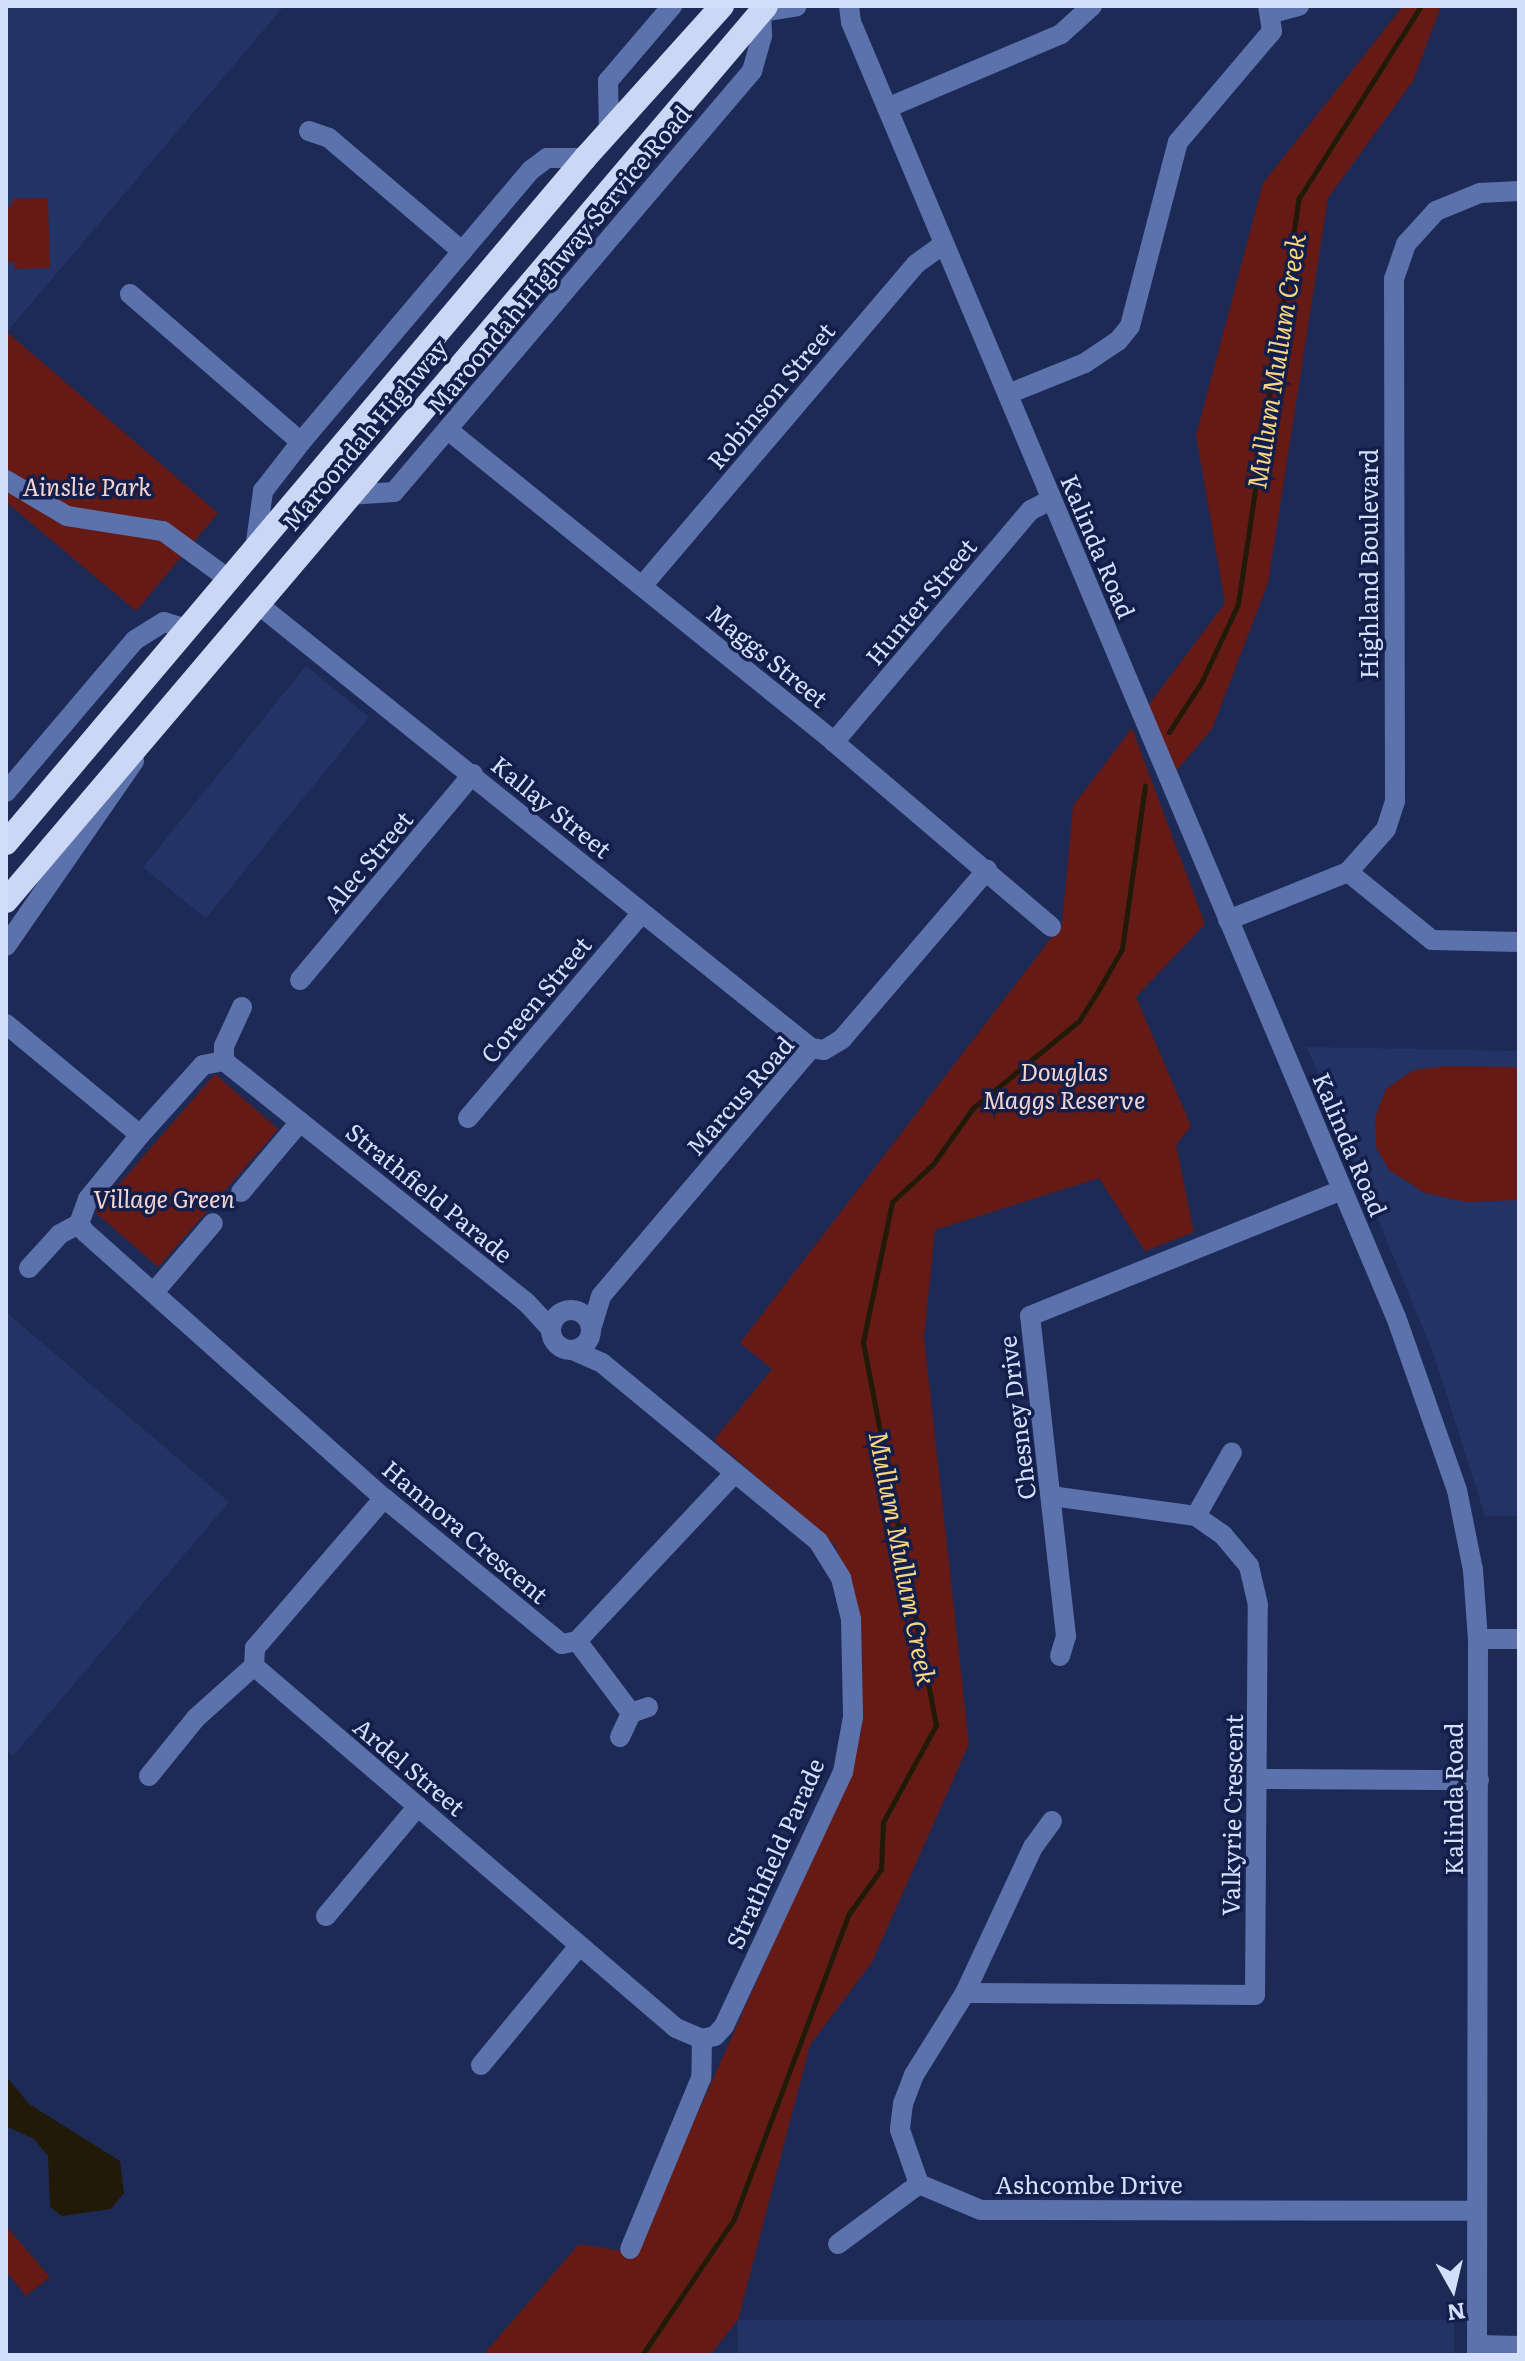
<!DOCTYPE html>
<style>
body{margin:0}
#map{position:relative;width:1525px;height:2361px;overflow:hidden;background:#1c2a55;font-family:Literata,serif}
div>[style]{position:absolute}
.built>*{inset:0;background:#233366;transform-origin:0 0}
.green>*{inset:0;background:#651a15;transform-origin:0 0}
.water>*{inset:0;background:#211a09}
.stream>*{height:5px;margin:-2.5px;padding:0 2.5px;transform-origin:2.5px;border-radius:2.5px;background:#211a09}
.minor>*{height:20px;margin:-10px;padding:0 10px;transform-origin:10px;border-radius:10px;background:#5c72ad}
.minor>.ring{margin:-10px;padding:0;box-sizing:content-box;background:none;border:20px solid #5c72ad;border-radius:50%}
.highway>*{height:24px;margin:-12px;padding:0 12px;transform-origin:12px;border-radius:12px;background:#cbd7f5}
span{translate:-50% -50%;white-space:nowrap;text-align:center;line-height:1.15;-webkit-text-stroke:7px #131f4a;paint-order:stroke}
.street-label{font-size:24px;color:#d4dffb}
.park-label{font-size:24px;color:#f5d5d0;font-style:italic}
.water-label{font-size:26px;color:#f8d581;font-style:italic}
.frame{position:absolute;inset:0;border:8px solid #d4dffb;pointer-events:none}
.north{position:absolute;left:1413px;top:2249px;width:80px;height:80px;-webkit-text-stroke:6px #131f4a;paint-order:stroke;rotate:172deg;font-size:22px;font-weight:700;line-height:32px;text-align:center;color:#d4dffb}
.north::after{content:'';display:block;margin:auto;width:28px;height:36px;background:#d4dffb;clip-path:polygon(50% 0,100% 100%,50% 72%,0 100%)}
</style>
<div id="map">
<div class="built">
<i style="clip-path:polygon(6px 6px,284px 6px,6px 333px)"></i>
<i style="left:306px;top:666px;width:81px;height:259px;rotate:39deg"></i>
<i style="clip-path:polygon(1307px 1047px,1519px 1051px,1519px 1516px,1485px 1516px,1434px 1355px)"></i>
<i style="clip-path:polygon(6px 1312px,229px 1502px,13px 1756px,6px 1750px)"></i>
<i style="left:738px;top:2320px;width:716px;height:45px"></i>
</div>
<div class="green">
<i style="clip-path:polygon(1403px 6px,1441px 6px,1413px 81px,1328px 198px,1268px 583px,1212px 729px,1169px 779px,1141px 715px,1225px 603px,1196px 435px,1263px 183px)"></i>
<i style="clip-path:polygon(48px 198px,50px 268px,14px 269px,14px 262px,6px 262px,6px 207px,12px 206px,12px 199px)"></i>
<i style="clip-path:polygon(7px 332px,218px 513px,136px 611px,6px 502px)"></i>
<i style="clip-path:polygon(1132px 728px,1205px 924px,1136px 997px,1191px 1126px,1176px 1145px,1194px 1232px,1145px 1251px,1099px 1178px,935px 1230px,924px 1338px,969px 1744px,872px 1962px,810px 2045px,738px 2320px,710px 2355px,483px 2355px,579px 2244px,635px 2253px,845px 1784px,861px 1733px,858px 1608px,835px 1545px,714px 1440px,772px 1369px,740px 1343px,1062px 924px,1073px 806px)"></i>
<i style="clip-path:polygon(1446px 1066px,1519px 1067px,1519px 1200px,1466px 1202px,1425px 1193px,1389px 1170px,1376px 1147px,1375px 1117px,1386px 1089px,1413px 1070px)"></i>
<i style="left:215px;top:1074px;width:84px;height:183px;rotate:41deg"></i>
<i style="clip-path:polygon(6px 2226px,50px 2277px,26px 2296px,6px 2271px)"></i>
</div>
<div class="water">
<i style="clip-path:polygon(6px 2076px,29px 2104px,120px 2161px,124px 2193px,111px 2209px,62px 2216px,50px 2207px,48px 2156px,34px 2139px,6px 2126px)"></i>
</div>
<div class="stream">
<i style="left:1169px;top:732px;width:61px;rotate:-57.1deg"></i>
<i style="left:1202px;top:681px;width:85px;rotate:-64.9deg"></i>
<i style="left:1238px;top:604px;width:411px;rotate:-81.5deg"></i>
<i style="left:1299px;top:198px;width:227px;rotate:-57.6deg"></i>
<i style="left:642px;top:2355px;width:164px;rotate:-55.9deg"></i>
<i style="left:734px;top:2219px;width:325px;rotate:-69.4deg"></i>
<i style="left:848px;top:1915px;width:57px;rotate:-54.3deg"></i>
<i style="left:881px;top:1869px;width:47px;rotate:-87.6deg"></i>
<i style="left:883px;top:1822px;width:111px;rotate:-61.3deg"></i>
<i style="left:936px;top:1725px;width:390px;rotate:-100.8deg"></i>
<i style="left:863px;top:1342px;width:143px;rotate:-78.3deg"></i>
<i style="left:892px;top:1202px;width:56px;rotate:-42.8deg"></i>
<i style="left:933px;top:1164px;width:69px;rotate:-54.5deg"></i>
<i style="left:973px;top:1108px;width:137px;rotate:-39.4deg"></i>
<i style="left:1079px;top:1021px;width:38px;rotate:-58deg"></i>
<i style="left:1099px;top:989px;width:46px;rotate:-60.1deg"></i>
<i style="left:1122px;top:949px;width:165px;rotate:-82deg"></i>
</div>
<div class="minor">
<i style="left:849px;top:6px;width:16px;rotate:83deg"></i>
<i style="left:851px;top:22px;width:1405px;rotate:67.18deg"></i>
<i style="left:1396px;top:1317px;width:183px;rotate:70.6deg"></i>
<i style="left:1457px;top:1490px;width:82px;rotate:78.7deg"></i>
<i style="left:1473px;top:1570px;width:69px;rotate:85.9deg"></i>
<i style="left:1478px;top:1639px;width:716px;rotate:90.08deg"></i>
<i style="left:1272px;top:13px;width:28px;rotate:-15deg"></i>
<i style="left:887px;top:108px;width:189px;rotate:-23deg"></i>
<i style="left:1061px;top:34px;width:42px;rotate:-42.1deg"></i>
<i style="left:609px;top:130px;width:49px;rotate:-91.2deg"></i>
<i style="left:608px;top:81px;width:99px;rotate:-49.5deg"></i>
<i style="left:309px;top:131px;width:21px;rotate:19deg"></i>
<i style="left:329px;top:138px;width:175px;rotate:40.4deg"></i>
<i style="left:130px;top:294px;width:226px;rotate:40.9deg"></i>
<i style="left:1008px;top:394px;width:83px;rotate:-21.9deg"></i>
<i style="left:1085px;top:363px;width:40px;rotate:-34deg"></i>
<i style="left:1118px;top:341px;width:19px;rotate:-51deg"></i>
<i style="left:1130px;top:326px;width:190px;rotate:-75.4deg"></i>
<i style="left:1178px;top:142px;width:145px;rotate:-49.7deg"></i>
<i style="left:1272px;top:31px;width:25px;rotate:-99deg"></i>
<i style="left:448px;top:430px;width:496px;rotate:38.9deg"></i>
<i style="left:834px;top:742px;width:285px;rotate:40.4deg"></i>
<i style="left:6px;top:480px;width:71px;rotate:30.5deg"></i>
<i style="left:67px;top:516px;width:97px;rotate:8.9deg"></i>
<i style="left:163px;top:531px;width:83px;rotate:36.2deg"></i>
<i style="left:348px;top:495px;width:46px;rotate:-3.7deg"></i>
<i style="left:394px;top:492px;width:553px;rotate:-49.62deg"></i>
<i style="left:752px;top:71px;width:37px;rotate:-74deg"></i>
<i style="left:762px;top:35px;width:23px;rotate:-92deg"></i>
<i style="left:761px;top:12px;width:36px;rotate:-9deg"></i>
<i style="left:255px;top:549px;width:59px;rotate:-82.1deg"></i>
<i style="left:263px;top:491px;width:62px;rotate:-52.2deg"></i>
<i style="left:301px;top:442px;width:356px;rotate:-49.8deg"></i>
<i style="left:531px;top:170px;width:20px;rotate:-37deg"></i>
<i style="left:547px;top:158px;width:38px"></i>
<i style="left:642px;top:586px;width:423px;rotate:-49.6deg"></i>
<i style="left:916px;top:264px;width:34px;rotate:-36deg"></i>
<i style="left:259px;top:605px;width:708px;rotate:38.75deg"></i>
<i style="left:834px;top:742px;width:304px;rotate:-49.7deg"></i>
<i style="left:1031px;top:510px;width:22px;rotate:-27deg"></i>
<i style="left:6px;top:792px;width:199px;rotate:-49.7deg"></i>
<i style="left:135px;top:640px;width:34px;rotate:-32deg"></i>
<i style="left:164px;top:622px;width:24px;rotate:17deg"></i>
<i style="left:1348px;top:872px;width:108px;rotate:39deg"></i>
<i style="left:1432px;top:940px;width:87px;rotate:1.3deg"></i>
<i style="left:1228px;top:920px;width:129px;rotate:-21.8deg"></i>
<i style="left:1348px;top:872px;width:57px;rotate:-48.5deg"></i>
<i style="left:1386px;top:829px;width:29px;rotate:-72deg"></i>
<i style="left:1395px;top:801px;width:522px;rotate:-90.11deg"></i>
<i style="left:1394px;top:279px;width:37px;rotate:-71deg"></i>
<i style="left:1406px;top:244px;width:45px;rotate:-47.7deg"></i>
<i style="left:1436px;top:211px;width:48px;rotate:-22.2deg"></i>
<i style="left:1480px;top:193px;width:39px;rotate:-3deg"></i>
<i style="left:6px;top:946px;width:225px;rotate:-55.3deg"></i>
<i style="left:300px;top:980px;width:269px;rotate:-50deg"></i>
<i style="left:6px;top:1024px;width:174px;rotate:39.6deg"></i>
<i style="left:140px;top:1135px;width:94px;rotate:-48deg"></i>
<i style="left:203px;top:1065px;width:21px;rotate:-11deg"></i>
<i style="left:224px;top:1061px;width:386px;rotate:38.6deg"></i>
<i style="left:526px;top:1302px;width:35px;rotate:47deg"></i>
<i style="left:224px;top:1061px;width:15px;rotate:-90deg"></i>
<i style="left:224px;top:1046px;width:43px;rotate:-65.2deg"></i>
<i style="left:468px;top:1118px;width:269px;rotate:-49.7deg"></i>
<i style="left:140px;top:1135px;width:82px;rotate:129.1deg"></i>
<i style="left:88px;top:1199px;width:27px;rotate:110deg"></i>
<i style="left:79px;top:1224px;width:10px;rotate:53deg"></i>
<i style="left:85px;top:1232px;width:400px;rotate:41.7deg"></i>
<i style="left:384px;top:1498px;width:230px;rotate:39.4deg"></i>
<i style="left:562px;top:1644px;width:15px;rotate:-11deg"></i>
<i style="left:577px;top:1641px;width:231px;rotate:-46.8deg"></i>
<i style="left:241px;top:1192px;width:92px;rotate:-49.9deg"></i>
<i style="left:29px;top:1268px;width:46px;rotate:-47.6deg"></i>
<i style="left:60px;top:1234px;width:21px;rotate:-28deg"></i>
<i style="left:155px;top:1291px;width:89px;rotate:-49.5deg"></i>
<i class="ring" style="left:551px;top:1310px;width:20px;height:20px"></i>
<i style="left:591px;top:1329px;width:34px;rotate:-73deg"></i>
<i style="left:601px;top:1296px;width:325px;rotate:-49.7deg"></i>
<i style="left:811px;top:1048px;width:13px;rotate:9deg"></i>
<i style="left:824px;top:1050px;width:21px;rotate:-31deg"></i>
<i style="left:842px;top:1039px;width:223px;rotate:-49.4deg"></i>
<i style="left:573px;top:1350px;width:32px;rotate:24deg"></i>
<i style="left:602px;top:1363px;width:280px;rotate:39.5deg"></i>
<i style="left:818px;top:1541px;width:44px;rotate:58.1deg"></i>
<i style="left:841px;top:1578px;width:42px;rotate:76.3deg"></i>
<i style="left:851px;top:1619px;width:98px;rotate:88.8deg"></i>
<i style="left:853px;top:1717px;width:56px;rotate:100.3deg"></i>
<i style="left:843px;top:1772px;width:280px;rotate:115.1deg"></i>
<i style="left:724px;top:2026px;width:13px;rotate:132deg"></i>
<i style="left:715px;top:2036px;width:13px;rotate:167deg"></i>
<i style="left:702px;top:2039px;width:39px;rotate:91deg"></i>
<i style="left:701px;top:2078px;width:185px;rotate:112.5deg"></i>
<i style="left:384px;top:1498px;width:198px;rotate:130.7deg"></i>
<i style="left:255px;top:1648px;width:18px;rotate:93deg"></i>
<i style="left:254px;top:1666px;width:556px;rotate:40.62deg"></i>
<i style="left:676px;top:2028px;width:28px;rotate:23deg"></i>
<i style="left:1196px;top:1516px;width:73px;rotate:-60.6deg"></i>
<i style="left:1478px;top:1639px;width:41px"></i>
<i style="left:577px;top:1641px;width:90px;rotate:53.1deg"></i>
<i style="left:1060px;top:1656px;width:21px;rotate:-73deg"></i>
<i style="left:1066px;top:1636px;width:322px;rotate:-96.4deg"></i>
<i style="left:1030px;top:1316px;width:336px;rotate:-22deg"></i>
<i style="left:620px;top:1737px;width:26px;rotate:-65deg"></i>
<i style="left:631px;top:1713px;width:18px;rotate:-19deg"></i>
<i style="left:149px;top:1776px;width:75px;rotate:-51deg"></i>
<i style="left:196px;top:1718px;width:78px;rotate:-41.9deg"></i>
<i style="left:1258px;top:1779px;width:221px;rotate:0.3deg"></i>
<i style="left:1052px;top:1821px;width:32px;rotate:126deg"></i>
<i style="left:1033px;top:1847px;width:161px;rotate:115deg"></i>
<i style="left:965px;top:1993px;width:97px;rotate:121.9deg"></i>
<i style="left:914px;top:2075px;width:31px;rotate:111deg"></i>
<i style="left:903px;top:2104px;width:26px;rotate:97deg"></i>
<i style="left:900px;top:2130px;width:57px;rotate:70.6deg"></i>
<i style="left:919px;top:2184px;width:67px;rotate:22.8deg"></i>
<i style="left:981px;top:2210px;width:496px;rotate:0.1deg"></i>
<i style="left:326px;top:1916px;width:143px;rotate:-50.1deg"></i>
<i style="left:965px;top:1993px;width:290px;rotate:0.4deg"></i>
<i style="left:1255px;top:1995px;width:390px;rotate:-89.6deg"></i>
<i style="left:1258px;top:1605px;width:40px;rotate:-103deg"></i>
<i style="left:1249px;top:1566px;width:40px;rotate:-130deg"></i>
<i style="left:1223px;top:1535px;width:33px;rotate:-145deg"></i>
<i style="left:1196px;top:1516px;width:145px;rotate:-172.1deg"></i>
<i style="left:481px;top:2065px;width:154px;rotate:-50.5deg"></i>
<i style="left:838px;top:2244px;width:101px;rotate:-36.5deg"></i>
<i style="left:1478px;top:2345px;width:41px;rotate:1.4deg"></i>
</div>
<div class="highway">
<i style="left:6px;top:843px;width:897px;rotate:-49.79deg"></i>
<i style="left:585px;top:158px;width:205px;rotate:-48deg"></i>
<i style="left:6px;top:901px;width:1174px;rotate:-49.66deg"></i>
</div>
<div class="street-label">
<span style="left:558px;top:259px;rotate:-50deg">Maroondah Highway Service Road</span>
<span style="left:770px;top:395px;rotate:-50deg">Robinson Street</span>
<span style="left:364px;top:434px;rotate:-50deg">Maroondah Highway</span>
<span style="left:1099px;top:546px;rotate:67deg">Kalinda Road</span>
<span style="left:1368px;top:564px;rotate:-90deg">Highland Boulevard</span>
<span style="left:920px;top:601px;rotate:-50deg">Hunter Street</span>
<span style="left:768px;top:655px;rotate:39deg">Maggs Street</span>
<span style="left:552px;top:806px;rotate:39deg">Kallay Street</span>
<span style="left:367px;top:861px;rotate:-50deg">Alec Street</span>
<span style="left:535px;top:999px;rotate:-50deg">Coreen Street</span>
<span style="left:739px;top:1095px;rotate:-49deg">Marcus Road</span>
<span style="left:1351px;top:1144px;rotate:67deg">Kalinda Road</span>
<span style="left:430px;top:1192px;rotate:39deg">Strathfield Parade</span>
<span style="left:1016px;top:1418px;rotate:-97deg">Chesney Drive</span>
<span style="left:466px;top:1531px;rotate:40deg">Hannora Crescent</span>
<span style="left:410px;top:1766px;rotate:40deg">Ardel Street</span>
<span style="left:1453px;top:1799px;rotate:-90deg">Kalinda Road</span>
<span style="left:1231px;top:1815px;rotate:-89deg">Valkyrie Crescent</span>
<span style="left:774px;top:1853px;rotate:-66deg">Strathfield Parade</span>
<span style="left:1089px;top:2184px">Ashcombe Drive</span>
</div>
<div class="park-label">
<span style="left:87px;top:486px">Ainslie Park</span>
<span style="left:1064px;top:1085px">Douglas<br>Maggs Reserve</span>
<span style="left:164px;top:1198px">Village Green</span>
</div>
<div class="water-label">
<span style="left:1275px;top:361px;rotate:-81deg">Mullum Mullum Creek</span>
<span style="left:904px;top:1558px;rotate:79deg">Mullum Mullum Creek</span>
</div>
<div class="frame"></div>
<div class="north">N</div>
</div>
